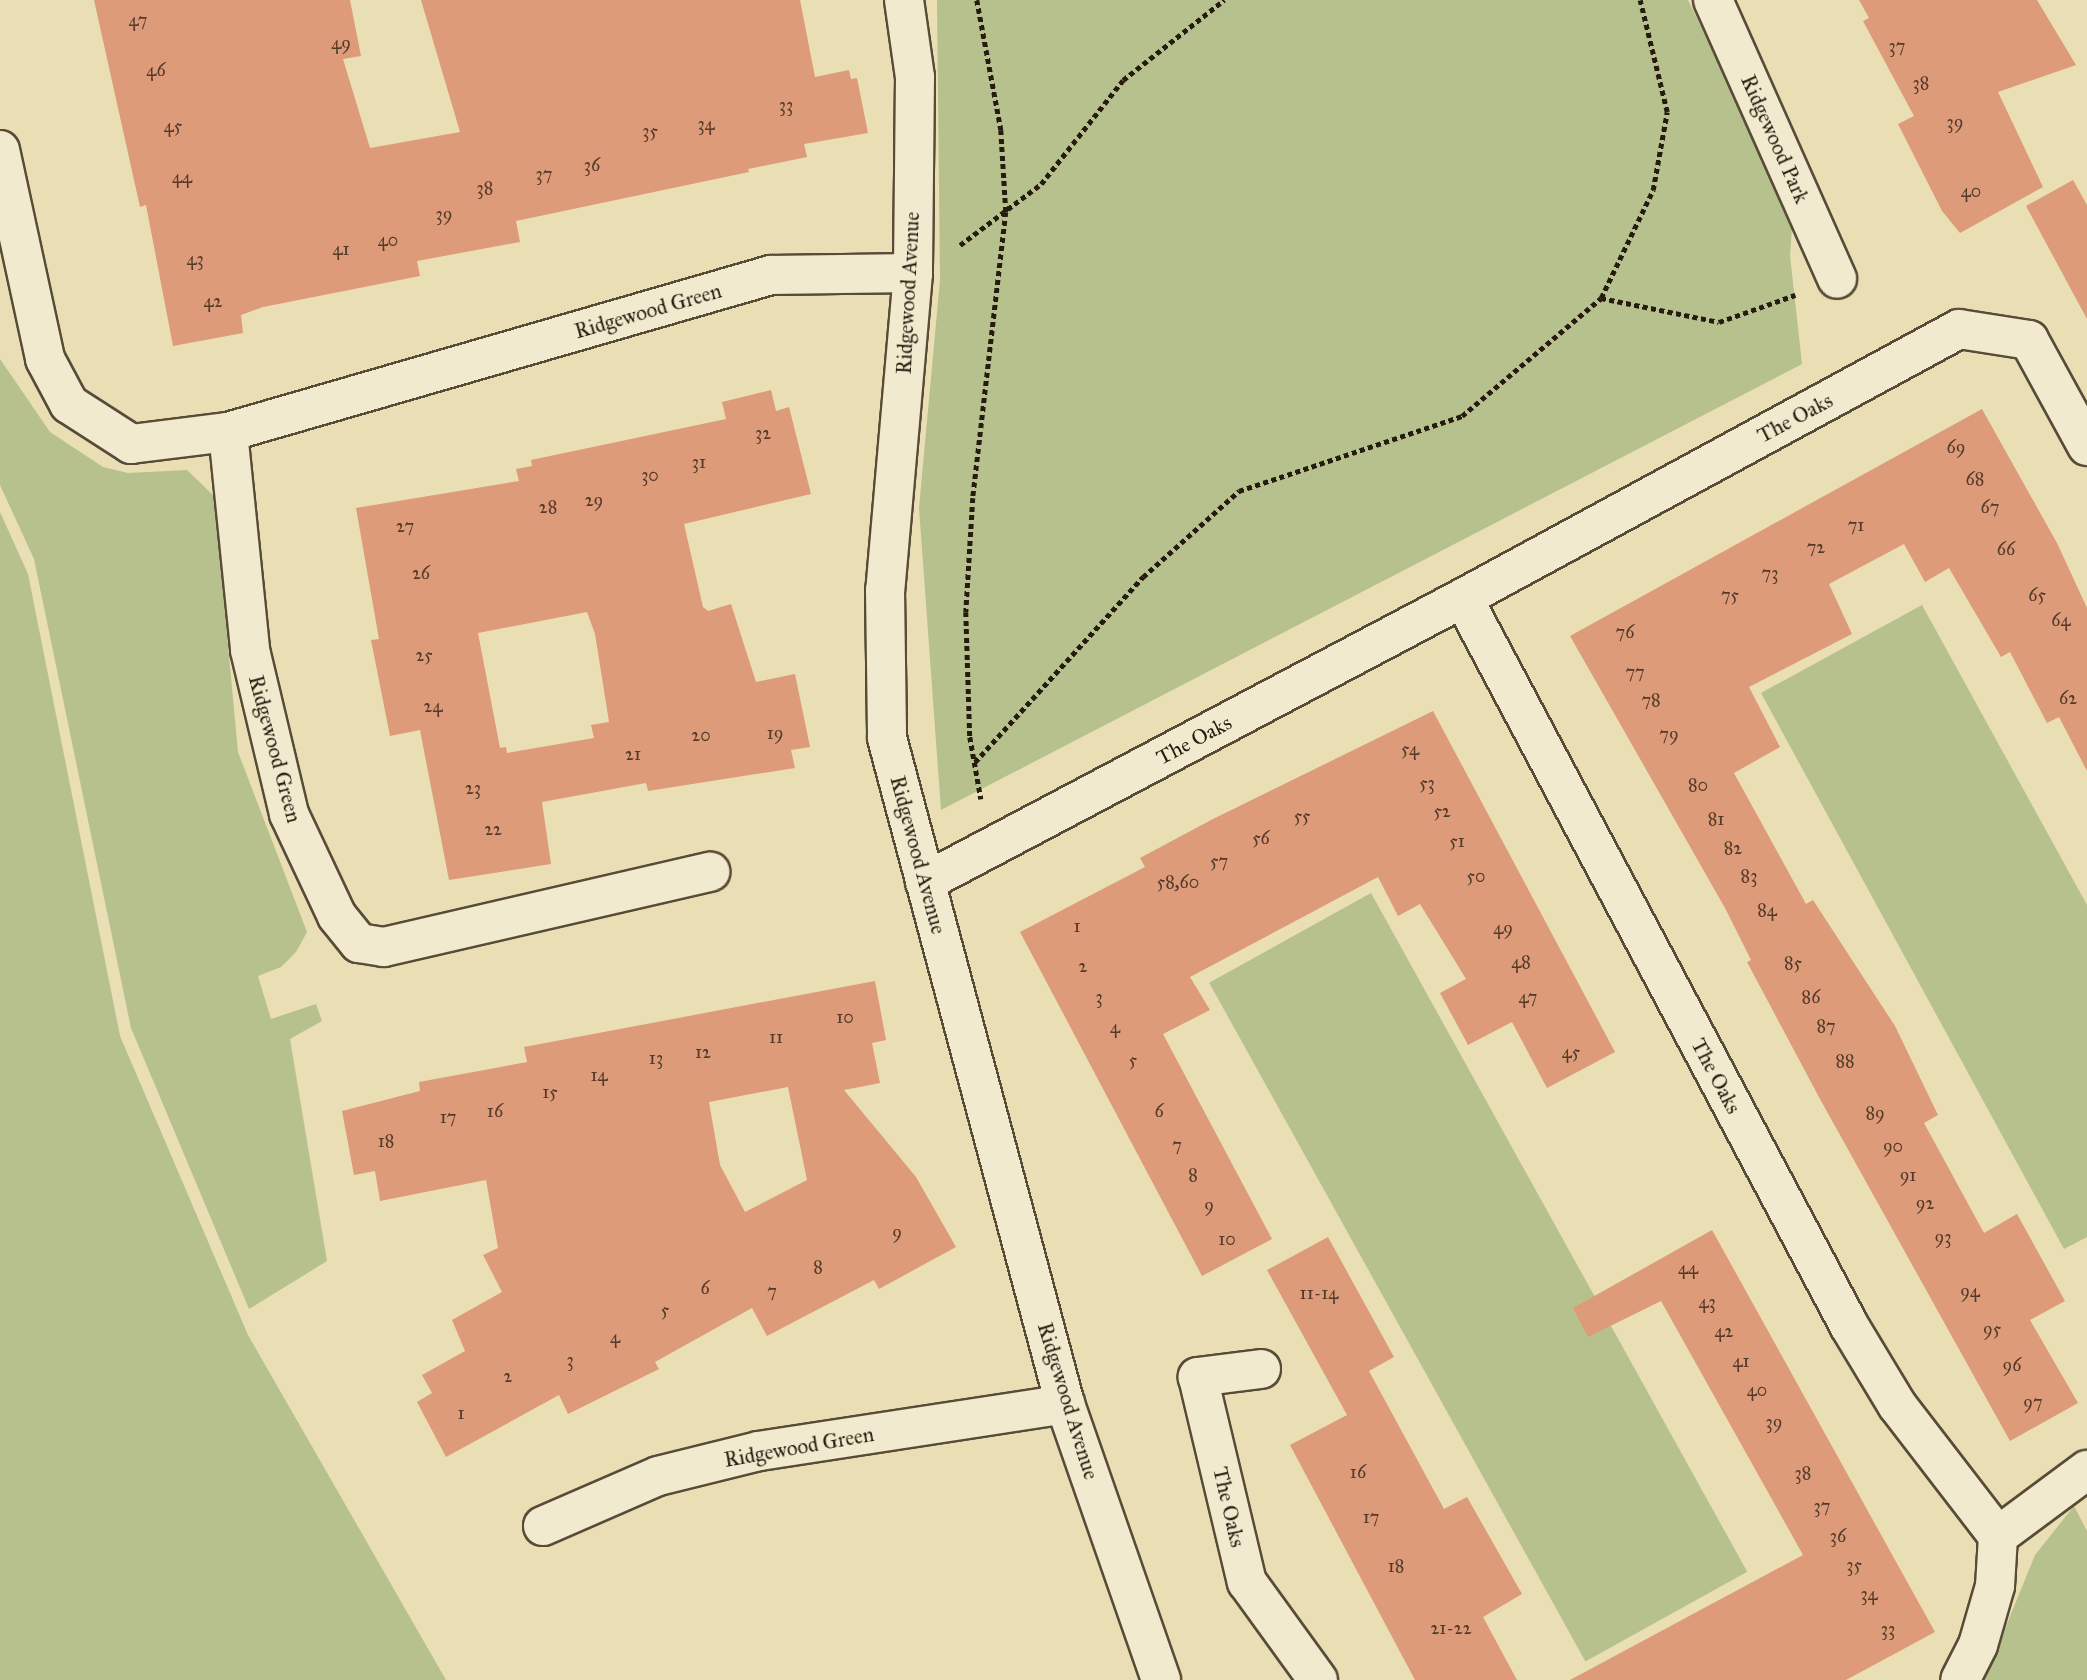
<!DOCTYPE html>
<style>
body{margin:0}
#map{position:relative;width:2087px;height:1680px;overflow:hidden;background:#e9deb4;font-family:"IM FELL Great Primer",serif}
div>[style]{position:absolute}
.green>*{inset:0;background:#b6c18e;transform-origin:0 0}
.building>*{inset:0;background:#dd9b79}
.path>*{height:4.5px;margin-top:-2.25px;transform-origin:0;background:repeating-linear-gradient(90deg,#271a0f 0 5px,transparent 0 8.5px)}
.roads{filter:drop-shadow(2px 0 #584b38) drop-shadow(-2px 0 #584b38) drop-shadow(0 2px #584b38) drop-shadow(0 -2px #584b38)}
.minor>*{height:38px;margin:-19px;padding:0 19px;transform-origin:19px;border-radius:19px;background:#f1eace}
span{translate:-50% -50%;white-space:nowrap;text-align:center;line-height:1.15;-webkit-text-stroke:6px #f1eace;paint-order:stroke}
.number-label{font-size:18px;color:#543a2a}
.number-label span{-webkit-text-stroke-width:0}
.street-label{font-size:21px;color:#271a0f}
</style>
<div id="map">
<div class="green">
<i style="clip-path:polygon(937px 0,1688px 0,1793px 215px,1790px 255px,1802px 364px,941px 810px,919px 508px,940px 280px)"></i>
<i style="clip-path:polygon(0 359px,50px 432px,103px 467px,128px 473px,187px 470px,214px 496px,238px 752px,307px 932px,296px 952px,281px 967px,258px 976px,271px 1019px,316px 1004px,322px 1021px,290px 1039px,327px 1261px,249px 1309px,131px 1028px,34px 559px,0 485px)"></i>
<i style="clip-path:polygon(0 512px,28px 574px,120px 1036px,248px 1335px,446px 1680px,0 1680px)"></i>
<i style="clip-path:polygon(1922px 605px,2087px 905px,2087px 1237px,2064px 1249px,1761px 693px)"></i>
<i style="left:1371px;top:893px;width:776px;height:185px;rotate:61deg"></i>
<i style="clip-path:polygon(2074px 1506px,2087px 1531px,2087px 1680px,1984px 1680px,2035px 1555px)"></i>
</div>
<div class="building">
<i style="clip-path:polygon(94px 0,350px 0,361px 56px,343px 59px,370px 148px,460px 132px,421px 0,800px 0,815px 77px,849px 70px,851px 79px,857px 78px,868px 133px,804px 144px,807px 157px,748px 169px,749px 172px,516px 221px,520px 242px,417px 261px,420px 276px,263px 307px,241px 315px,243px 333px,173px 346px,146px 205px,140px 207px)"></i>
<i style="clip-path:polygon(1859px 0,2037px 0,2076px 65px,1998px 92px,2043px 187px,1960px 233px,1942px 211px,1898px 124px,1914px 116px,1863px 21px,1869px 18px)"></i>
<i style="clip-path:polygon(2073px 180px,2087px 205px,2087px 319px,2026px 206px)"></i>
<i style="clip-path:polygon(evenodd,771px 390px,776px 411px,789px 407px,811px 494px,684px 524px,703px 607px,708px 611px,731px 604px,756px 682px,795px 674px,810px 747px,791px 750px,795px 768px,648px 791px,646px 783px,542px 802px,551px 864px,449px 880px,420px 730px,390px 736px,371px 640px,379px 639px,356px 508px,519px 481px,516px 469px,532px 466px,531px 460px,726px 419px,722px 402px,771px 390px,587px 612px,595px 634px,609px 722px,591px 725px,594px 738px,507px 753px,506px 747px,500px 748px,478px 633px,587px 612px)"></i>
<i style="clip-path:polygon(1982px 409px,2057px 543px,2087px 608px,2087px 771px,2059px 717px,2047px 723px,2010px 652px,2001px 657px,1949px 568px,1925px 582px,1904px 544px,1829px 584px,1852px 634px,1749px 687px,1780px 747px,1734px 773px,1806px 904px,1813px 900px,1895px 1026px,1938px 1115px,1924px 1123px,1984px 1233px,2017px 1214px,2065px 1301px,2030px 1320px,2078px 1403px,2010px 1441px,1820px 1099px,1747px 962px,1751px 960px,1725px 908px,1570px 636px)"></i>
<i style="clip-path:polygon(1433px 711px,1615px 1052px,1547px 1088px,1512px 1022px,1468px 1045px,1440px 993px,1466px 979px,1420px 904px,1398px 916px,1378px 877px,1190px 977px,1210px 1010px,1163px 1034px,1272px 1239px,1202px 1276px,1020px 932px,1145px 867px,1140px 858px,1213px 819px)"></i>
<i style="clip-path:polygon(evenodd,875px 981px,886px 1040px,872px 1043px,880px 1083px,844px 1090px,916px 1177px,956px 1247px,879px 1289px,874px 1280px,767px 1336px,752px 1308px,655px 1362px,659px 1369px,568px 1414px,559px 1395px,446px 1457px,417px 1402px,432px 1393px,422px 1375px,465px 1351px,452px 1320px,502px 1292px,483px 1255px,498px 1248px,486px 1180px,380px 1201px,375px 1171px,354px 1175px,342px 1111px,420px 1091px,419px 1082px,527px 1062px,524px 1047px,875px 981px,788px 1087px,807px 1180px,745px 1212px,720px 1165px,709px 1102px,788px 1087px)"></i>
<i style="clip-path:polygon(1712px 1230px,1935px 1632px,1846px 1680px,1570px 1680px,1803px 1555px,1661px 1301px,1588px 1337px,1573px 1308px)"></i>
<i style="clip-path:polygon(1328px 1237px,1394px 1357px,1369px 1371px,1444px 1509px,1467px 1497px,1522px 1594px,1483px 1617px,1517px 1680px,1415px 1680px,1290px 1445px,1347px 1415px,1267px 1270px)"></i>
</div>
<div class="path">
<i style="left:977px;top:0;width:132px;rotate:79.5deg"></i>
<i style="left:1001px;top:130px;width:82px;rotate:86.5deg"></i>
<i style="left:1006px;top:212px;width:288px;rotate:96.6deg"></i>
<i style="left:973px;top:498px;width:114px;rotate:93.5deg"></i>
<i style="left:966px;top:612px;width:125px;rotate:88.2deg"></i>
<i style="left:970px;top:737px;width:63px;rotate:79.9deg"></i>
<i style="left:960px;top:245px;width:101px;rotate:-37deg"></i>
<i style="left:1041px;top:184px;width:132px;rotate:-51.7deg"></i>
<i style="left:1123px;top:80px;width:129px;rotate:-38.4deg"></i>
<i style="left:1601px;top:298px;width:120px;rotate:11.5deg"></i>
<i style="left:1719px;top:322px;width:81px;rotate:-19.6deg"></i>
<i style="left:975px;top:762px;width:250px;rotate:-47.8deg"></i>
<i style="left:1143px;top:577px;width:129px;rotate:-41.9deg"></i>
<i style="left:1239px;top:491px;width:235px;rotate:-18.6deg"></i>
<i style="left:1462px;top:416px;width:182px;rotate:-40.3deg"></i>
<i style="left:1601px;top:298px;width:120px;rotate:-64.3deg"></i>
<i style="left:1653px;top:190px;width:79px;rotate:-79.8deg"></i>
<i style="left:1667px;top:112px;width:115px;rotate:-103.6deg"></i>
</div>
<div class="roads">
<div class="minor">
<i style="left:904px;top:0;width:78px;rotate:81.9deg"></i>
<i style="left:915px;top:77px;width:196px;rotate:90.6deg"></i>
<i style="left:913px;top:273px;width:318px;rotate:95deg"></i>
<i style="left:885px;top:590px;width:148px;rotate:89.2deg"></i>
<i style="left:887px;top:738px;width:689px;rotate:75.04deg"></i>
<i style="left:1065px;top:1404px;width:292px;rotate:70.8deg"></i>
<i style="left:1713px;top:0;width:305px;rotate:66deg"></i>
<i style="left:0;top:150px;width:214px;rotate:77.8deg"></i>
<i style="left:45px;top:359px;width:51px;rotate:61.9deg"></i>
<i style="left:69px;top:404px;width:74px;rotate:32.8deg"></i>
<i style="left:131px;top:444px;width:98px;rotate:-7.1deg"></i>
<i style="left:228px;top:432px;width:565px;rotate:-16.13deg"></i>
<i style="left:771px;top:275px;width:142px;rotate:-0.8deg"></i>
<i style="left:228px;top:432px;width:219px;rotate:84.2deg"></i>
<i style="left:250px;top:650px;width:169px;rotate:76.6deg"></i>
<i style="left:289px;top:814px;width:113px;rotate:64.8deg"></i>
<i style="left:337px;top:916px;width:35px;rotate:51deg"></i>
<i style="left:359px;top:943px;width:25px;rotate:9deg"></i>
<i style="left:384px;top:947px;width:335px;rotate:-13deg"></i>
<i style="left:1463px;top:598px;width:564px;rotate:-28.47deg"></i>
<i style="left:1959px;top:329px;width:71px;rotate:8.9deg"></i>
<i style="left:2029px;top:340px;width:121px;rotate:61.3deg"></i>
<i style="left:925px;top:882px;width:608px;rotate:-27.83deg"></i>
<i style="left:1463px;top:598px;width:825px;rotate:62.04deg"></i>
<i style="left:1850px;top:1327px;width:91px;rotate:58.9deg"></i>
<i style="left:1897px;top:1405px;width:165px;rotate:52.4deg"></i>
<i style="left:1998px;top:1536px;width:50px;rotate:93.4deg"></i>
<i style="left:1995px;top:1586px;width:61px;rotate:106.1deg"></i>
<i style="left:1978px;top:1645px;width:39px;rotate:117deg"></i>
<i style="left:1261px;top:1369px;width:64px;rotate:172.8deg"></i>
<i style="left:1198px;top:1377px;width:211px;rotate:76.6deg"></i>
<i style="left:1247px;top:1582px;width:121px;rotate:54.1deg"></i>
<i style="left:543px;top:1526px;width:125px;rotate:-23.5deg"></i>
<i style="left:658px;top:1476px;width:104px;rotate:-13.9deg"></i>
<i style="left:759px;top:1451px;width:310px;rotate:-8.7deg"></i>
<i style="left:1998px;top:1536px;width:111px;rotate:-36.6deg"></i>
</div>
</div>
<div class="number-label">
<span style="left:138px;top:20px">47</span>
<span style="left:341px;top:43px">49</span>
<span style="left:1897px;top:46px">37</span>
<span style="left:156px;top:70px">46</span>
<span style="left:1921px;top:83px">38</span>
<span style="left:786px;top:105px">33</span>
<span style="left:1955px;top:122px">39</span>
<span style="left:706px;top:124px">34</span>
<span style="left:173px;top:126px">45</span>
<span style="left:650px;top:131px">35</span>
<span style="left:592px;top:165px">36</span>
<span style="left:544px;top:174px">37</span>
<span style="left:182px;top:177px">44</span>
<span style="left:485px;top:188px">38</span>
<span style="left:1971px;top:191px">40</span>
<span style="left:444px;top:214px">39</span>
<span style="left:388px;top:240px">40</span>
<span style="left:341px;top:249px">41</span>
<span style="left:195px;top:259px">43</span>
<span style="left:213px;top:301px">42</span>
<span style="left:763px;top:433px">32</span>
<span style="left:1956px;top:447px">69</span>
<span style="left:699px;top:462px">31</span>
<span style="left:650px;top:475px">30</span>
<span style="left:1975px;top:479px">68</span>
<span style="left:594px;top:500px">29</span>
<span style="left:548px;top:507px">28</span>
<span style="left:1990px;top:507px">67</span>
<span style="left:1856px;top:525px">71</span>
<span style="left:405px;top:526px">27</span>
<span style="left:1816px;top:547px">72</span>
<span style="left:2006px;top:549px">66</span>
<span style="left:421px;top:573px">26</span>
<span style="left:1770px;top:573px">73</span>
<span style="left:1730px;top:595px">75</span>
<span style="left:2037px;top:595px">65</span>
<span style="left:2061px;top:620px">64</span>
<span style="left:1625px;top:632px">76</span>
<span style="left:424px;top:655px">25</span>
<span style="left:1635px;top:672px">77</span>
<span style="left:2068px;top:698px">62</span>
<span style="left:1651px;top:700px">78</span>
<span style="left:433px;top:706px">24</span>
<span style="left:775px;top:733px">19</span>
<span style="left:1669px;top:734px">79</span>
<span style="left:701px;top:735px">20</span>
<span style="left:1410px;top:749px">54</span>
<span style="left:633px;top:754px">21</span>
<span style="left:1427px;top:783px">53</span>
<span style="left:1698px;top:785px">80</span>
<span style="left:473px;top:788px">23</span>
<span style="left:1442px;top:811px">52</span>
<span style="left:1302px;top:816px">55</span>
<span style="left:1716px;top:819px">81</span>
<span style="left:493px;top:829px">22</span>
<span style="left:1261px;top:838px">56</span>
<span style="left:1457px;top:841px">51</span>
<span style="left:1733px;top:848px">82</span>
<span style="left:1219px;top:861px">57</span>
<span style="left:1476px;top:876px">50</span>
<span style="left:1749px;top:876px">83</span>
<span style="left:1178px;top:882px">58,60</span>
<span style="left:1767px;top:910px">84</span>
<span style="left:1077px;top:926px">1</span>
<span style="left:1503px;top:928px">49</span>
<span style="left:1521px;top:962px">48</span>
<span style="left:1793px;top:963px">85</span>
<span style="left:1083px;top:966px">2</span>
<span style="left:1099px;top:997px">3</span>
<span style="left:1528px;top:997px">47</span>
<span style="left:1811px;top:997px">86</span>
<span style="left:845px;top:1017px">10</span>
<span style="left:1826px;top:1026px">87</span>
<span style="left:1115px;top:1027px">4</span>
<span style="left:776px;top:1037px">11</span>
<span style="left:703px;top:1052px">12</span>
<span style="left:1571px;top:1052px">45</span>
<span style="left:656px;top:1058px">13</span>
<span style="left:1133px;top:1060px">5</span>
<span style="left:1845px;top:1061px">88</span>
<span style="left:599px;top:1075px">14</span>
<span style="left:550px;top:1092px">15</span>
<span style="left:495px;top:1111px">16</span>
<span style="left:1159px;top:1111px">6</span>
<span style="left:1875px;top:1113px">89</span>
<span style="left:448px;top:1117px">17</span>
<span style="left:386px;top:1141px">18</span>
<span style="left:1177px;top:1145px">7</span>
<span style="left:1893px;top:1146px">90</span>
<span style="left:1193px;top:1175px">8</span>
<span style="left:1908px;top:1175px">91</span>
<span style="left:1925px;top:1203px">92</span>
<span style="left:1209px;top:1205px">9</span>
<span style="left:897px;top:1232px">9</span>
<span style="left:1943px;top:1237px">93</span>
<span style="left:1227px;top:1239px">10</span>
<span style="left:818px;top:1267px">8</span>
<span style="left:1688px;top:1268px">44</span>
<span style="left:705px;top:1288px">6</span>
<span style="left:772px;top:1291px">7</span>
<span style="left:1970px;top:1291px">94</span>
<span style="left:1319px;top:1293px">11-14</span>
<span style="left:1707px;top:1302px">43</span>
<span style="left:665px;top:1310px">5</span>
<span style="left:1992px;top:1329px">95</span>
<span style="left:1724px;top:1331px">42</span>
<span style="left:615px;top:1337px">4</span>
<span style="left:570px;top:1360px">3</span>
<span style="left:1741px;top:1361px">41</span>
<span style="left:2012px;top:1365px">96</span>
<span style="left:508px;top:1376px">2</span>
<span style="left:1757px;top:1390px">40</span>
<span style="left:2033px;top:1402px">97</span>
<span style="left:461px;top:1413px">1</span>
<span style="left:1774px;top:1422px">39</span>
<span style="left:1358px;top:1472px">16</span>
<span style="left:1803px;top:1473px">38</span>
<span style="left:1822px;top:1506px">37</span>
<span style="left:1371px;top:1517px">17</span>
<span style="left:1838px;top:1536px">36</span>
<span style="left:1854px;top:1565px">35</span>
<span style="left:1396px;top:1566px">18</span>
<span style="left:1869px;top:1594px">34</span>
<span style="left:1451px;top:1628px">21-22</span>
<span style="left:1888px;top:1629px">33</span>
</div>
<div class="street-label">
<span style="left:1775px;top:139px;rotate:66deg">Ridgewood Park</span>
<span style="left:908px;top:293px;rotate:-87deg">Ridgewood Avenue</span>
<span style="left:648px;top:311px;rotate:-16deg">Ridgewood Green</span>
<span style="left:1795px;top:418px;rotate:-28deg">The Oaks</span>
<span style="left:1194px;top:740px;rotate:-28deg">The Oaks</span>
<span style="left:275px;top:749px;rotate:75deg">Ridgewood Green</span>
<span style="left:918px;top:855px;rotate:75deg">Ridgewood Avenue</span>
<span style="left:1716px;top:1076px;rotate:62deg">The Oaks</span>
<span style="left:1068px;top:1401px;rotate:73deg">Ridgewood Avenue</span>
<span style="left:799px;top:1447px;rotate:-10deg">Ridgewood Green</span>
<span style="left:1229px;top:1507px;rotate:77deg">The Oaks</span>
</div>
</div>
